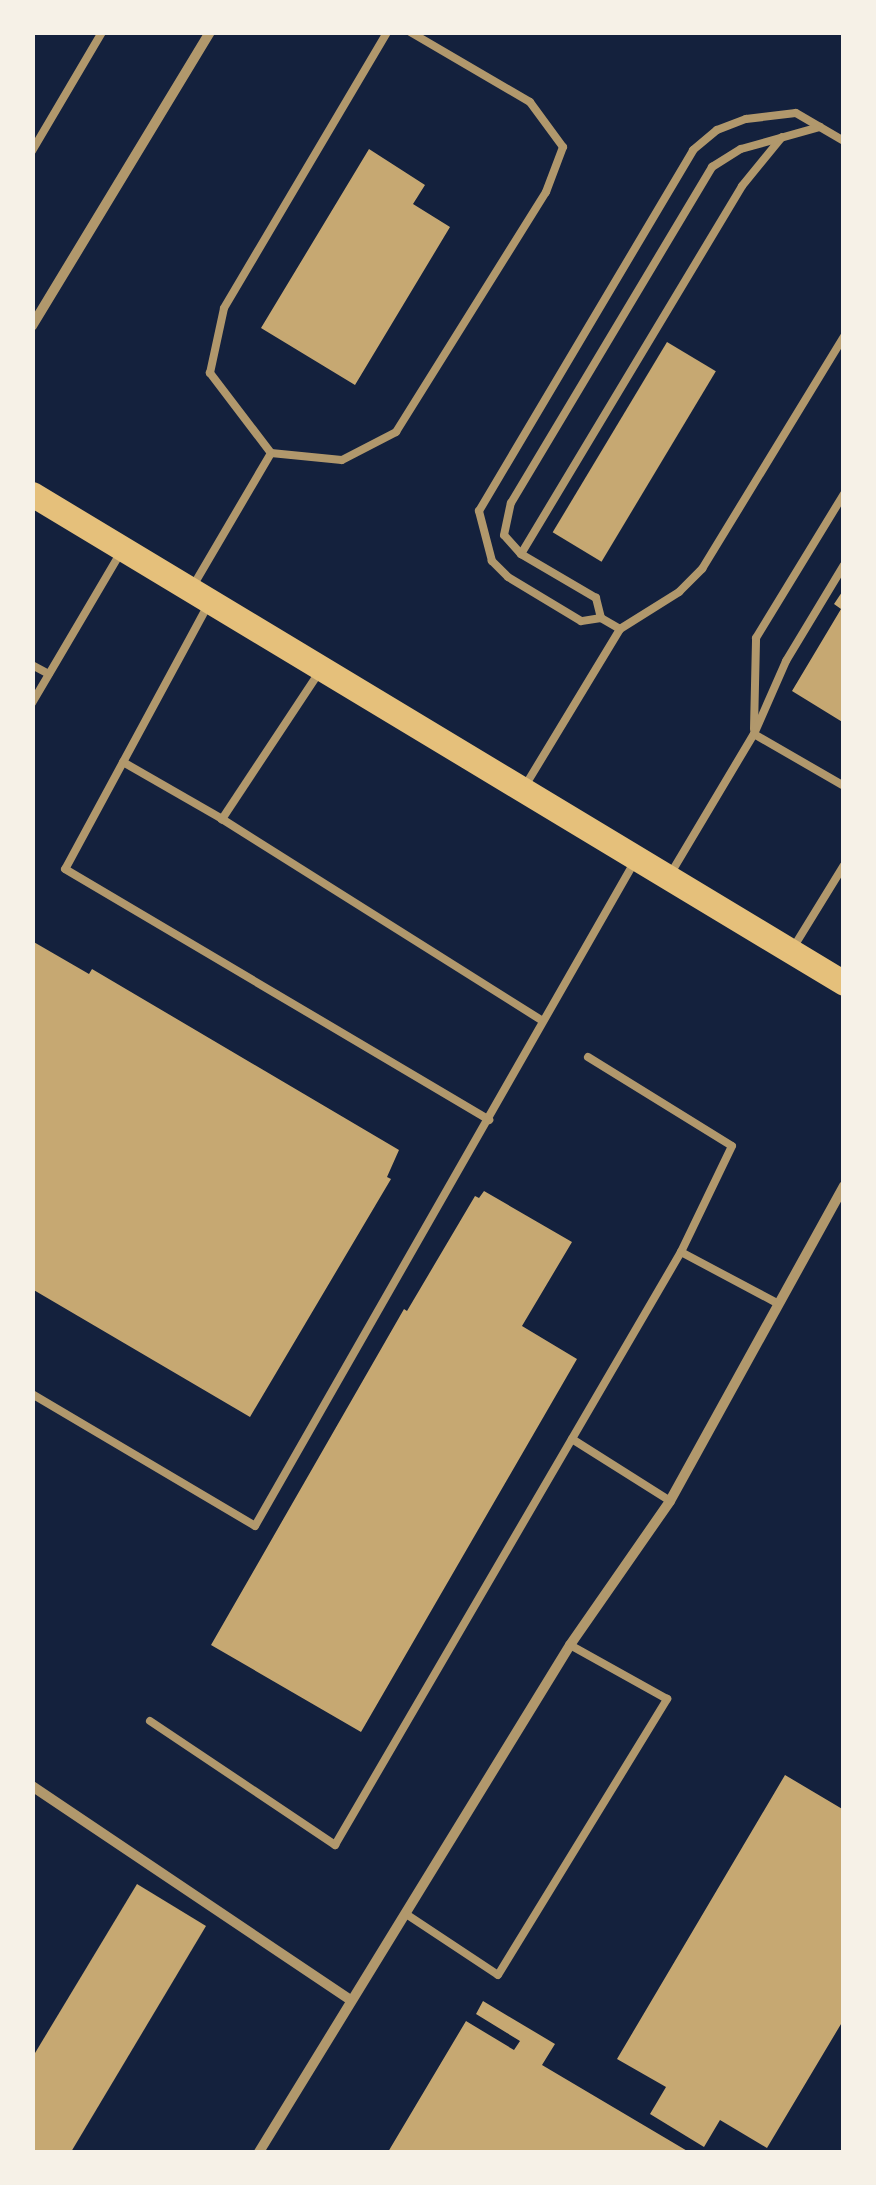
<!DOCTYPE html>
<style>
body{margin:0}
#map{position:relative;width:876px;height:2185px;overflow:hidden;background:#14213d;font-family:"Noto Sans",sans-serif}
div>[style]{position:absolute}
.building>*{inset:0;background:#c6a872;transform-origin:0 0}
.service>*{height:8px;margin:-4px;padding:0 4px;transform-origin:4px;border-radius:4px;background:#b1986c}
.minor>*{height:10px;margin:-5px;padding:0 5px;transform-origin:5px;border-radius:5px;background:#b1986c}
.primary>*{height:25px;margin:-12.5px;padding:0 12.5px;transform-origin:12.5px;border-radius:12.5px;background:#e5c07b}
span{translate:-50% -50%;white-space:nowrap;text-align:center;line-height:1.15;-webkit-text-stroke:9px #f6f1e7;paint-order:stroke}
.frame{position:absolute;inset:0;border:35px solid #f6f1e7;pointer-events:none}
</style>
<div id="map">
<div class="building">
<i style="clip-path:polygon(369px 149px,425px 185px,413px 204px,450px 227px,355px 385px,261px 328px)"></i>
<i style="left:667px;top:342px;width:57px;height:222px;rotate:31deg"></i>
<i style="clip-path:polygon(844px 589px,844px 723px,792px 691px,841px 609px,834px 604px)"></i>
<i style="clip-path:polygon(32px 941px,89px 974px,92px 969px,399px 1150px,387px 1177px,391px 1179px,250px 1417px,32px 1289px)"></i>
<i style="clip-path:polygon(484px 1191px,572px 1242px,522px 1326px,577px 1359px,361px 1732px,211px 1645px,404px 1309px,407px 1311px,475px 1196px,479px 1198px)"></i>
<i style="clip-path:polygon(785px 1775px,844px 1810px,844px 2019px,767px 2148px,720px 2120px,704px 2147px,650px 2114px,666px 2087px,617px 2059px)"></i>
<i style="clip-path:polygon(137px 1884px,206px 1926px,71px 2152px,32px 2152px,32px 2058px)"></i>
<i style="clip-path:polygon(483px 2001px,555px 2044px,542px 2065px,689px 2152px,388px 2152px,466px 2021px,514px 2050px,520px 2041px,476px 2014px)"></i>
</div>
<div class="service">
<i style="left:32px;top:151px;width:138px;rotate:-59.5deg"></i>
<i style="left:271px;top:453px;width:101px;rotate:-127.3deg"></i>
<i style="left:210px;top:373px;width:66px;rotate:-77.8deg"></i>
<i style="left:224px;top:308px;width:321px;rotate:-59.4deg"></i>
<i style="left:521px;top:554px;width:429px;rotate:-59deg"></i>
<i style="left:742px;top:186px;width:63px;rotate:-50.8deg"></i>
<i style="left:193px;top:586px;width:154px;rotate:-59.6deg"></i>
<i style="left:271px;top:453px;width:71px;rotate:5.6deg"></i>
<i style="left:342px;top:460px;width:61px;rotate:-27.4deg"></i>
<i style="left:396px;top:432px;width:283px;rotate:-58deg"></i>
<i style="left:546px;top:192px;width:48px;rotate:-69.3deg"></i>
<i style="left:563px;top:147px;width:56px;rotate:-126.3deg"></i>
<i style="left:530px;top:102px;width:139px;rotate:-149.7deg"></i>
<i style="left:208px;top:605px;width:300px;rotate:118.4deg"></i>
<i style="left:65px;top:869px;width:493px;rotate:30.6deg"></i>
<i style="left:601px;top:618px;width:21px;rotate:-104deg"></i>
<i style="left:596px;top:598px;width:87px;rotate:-149.6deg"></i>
<i style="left:521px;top:554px;width:25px;rotate:-132deg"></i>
<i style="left:504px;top:535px;width:33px;rotate:-78deg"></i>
<i style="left:511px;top:503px;width:392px;rotate:-59.1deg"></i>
<i style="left:712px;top:167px;width:34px;rotate:-32deg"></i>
<i style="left:741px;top:149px;width:82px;rotate:-15.6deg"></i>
<i style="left:620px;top:629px;width:22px;rotate:-150deg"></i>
<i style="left:601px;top:618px;width:20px;rotate:171deg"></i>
<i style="left:581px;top:621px;width:85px;rotate:-148.9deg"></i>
<i style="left:508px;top:577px;width:23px;rotate:-135deg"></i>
<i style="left:492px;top:561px;width:52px;rotate:-104.6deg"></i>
<i style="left:479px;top:511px;width:420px;rotate:-59.3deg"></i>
<i style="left:693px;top:150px;width:31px;rotate:-40deg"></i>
<i style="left:717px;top:130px;width:31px;rotate:-21deg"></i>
<i style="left:746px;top:119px;width:50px;rotate:-6.8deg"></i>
<i style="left:796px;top:113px;width:56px;rotate:30.3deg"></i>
<i style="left:32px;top:665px;width:19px;rotate:28deg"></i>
<i style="left:320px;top:671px;width:178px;rotate:123.5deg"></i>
<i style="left:222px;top:819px;width:377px;rotate:32.2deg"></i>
<i style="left:32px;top:703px;width:175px;rotate:-59.5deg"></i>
<i style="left:754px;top:729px;width:91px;rotate:-88.7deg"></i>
<i style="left:756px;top:638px;width:169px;rotate:-58.6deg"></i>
<i style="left:754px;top:734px;width:104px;rotate:30deg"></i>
<i style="left:123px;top:762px;width:114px;rotate:29.9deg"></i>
<i style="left:525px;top:786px;width:184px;rotate:-58.8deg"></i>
<i style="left:620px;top:629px;width:70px;rotate:-32.1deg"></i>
<i style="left:679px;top:592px;width:33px;rotate:-45deg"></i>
<i style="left:702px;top:569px;width:273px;rotate:-58.6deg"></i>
<i style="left:671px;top:873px;width:162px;rotate:-59.2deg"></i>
<i style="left:754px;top:734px;width:80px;rotate:-66.3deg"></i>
<i style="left:786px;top:661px;width:112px;rotate:-58.9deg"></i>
<i style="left:793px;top:948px;width:97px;rotate:-58.4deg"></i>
<i style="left:588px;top:1057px;width:169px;rotate:31.7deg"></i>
<i style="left:732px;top:1146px;width:118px;rotate:115.7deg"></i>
<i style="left:32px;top:1394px;width:259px;rotate:30.6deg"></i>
<i style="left:255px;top:1526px;width:766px;rotate:-60.26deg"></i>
<i style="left:572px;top:1439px;width:116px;rotate:32.3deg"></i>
<i style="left:150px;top:1721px;width:223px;rotate:33.8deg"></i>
<i style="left:335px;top:1845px;width:687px;rotate:-59.74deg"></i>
<i style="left:681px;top:1252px;width:111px;rotate:28deg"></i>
<i style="left:406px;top:1914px;width:110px;rotate:33.5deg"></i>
<i style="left:498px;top:1975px;width:324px;rotate:-58.5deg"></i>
<i style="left:667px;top:1699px;width:111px;rotate:-150.9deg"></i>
</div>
<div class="minor">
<i style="left:32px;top:326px;width:344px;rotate:-58.8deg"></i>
<i style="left:32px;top:1786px;width:384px;rotate:33.9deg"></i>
<i style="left:259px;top:2152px;width:595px;rotate:-58.47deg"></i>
<i style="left:570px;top:1645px;width:175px;rotate:-55.2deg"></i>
<i style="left:670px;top:1501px;width:360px;rotate:-61.1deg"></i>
</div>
<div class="primary">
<i style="left:32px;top:494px;width:948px;rotate:31.06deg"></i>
</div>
<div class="frame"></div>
</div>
